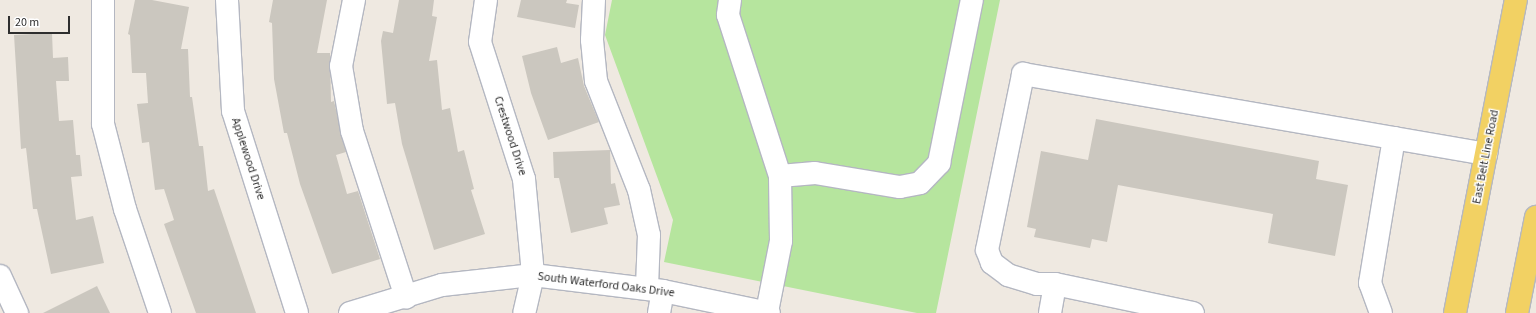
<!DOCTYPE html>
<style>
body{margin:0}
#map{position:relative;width:1536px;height:313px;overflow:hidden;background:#efe9e1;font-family:"Source Sans 3",sans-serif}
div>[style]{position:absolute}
.green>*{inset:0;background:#b6e59e}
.building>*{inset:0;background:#cbc7bf}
.roads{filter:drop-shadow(1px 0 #b4b7c1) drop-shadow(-1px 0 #b4b7c1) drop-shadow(0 1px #b4b7c1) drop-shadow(0 -1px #b4b7c1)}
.minor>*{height:22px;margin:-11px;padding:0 11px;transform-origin:11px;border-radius:11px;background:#fff}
.major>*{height:22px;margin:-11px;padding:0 11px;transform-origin:11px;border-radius:11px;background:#f2d163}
span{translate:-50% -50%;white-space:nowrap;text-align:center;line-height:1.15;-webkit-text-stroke:3px #fff;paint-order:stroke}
.street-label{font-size:12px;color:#2e2e2e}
.scale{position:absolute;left:8px;top:16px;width:62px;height:18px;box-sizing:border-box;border:2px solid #2e2e2e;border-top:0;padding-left:5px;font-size:12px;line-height:14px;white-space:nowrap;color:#2e2e2e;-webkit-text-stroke:3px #fff;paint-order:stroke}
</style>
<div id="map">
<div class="green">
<i style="clip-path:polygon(612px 0,1000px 0,936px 313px,917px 313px,664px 262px,673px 220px,605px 35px)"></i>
</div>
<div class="building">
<i style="clip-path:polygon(135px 0,152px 0,189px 7px,181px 49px,188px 49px,190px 97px,192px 97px,199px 146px,203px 146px,208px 191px,214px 189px,256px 313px,196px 313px,164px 224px,174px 220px,164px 189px,155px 190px,149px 142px,142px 143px,137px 104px,148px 103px,146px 73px,132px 73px,130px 35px,128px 34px)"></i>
<i style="clip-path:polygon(273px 0,327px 0,317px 53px,330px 53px,331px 102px,334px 101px,346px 152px,336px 155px,347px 194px,358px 191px,380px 259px,332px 274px,300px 184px,287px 133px,284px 133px,274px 79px,272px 23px,269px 22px)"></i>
<i style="clip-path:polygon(399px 0,434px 0,432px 16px,437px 17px,429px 61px,437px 60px,442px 110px,450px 108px,458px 152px,464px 150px,474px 189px,471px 190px,485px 234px,434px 250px,402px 144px,395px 103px,387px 104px,381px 41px,383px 31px,393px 33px)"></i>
<i style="clip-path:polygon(521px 0,567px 0,566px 3px,579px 5px,575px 28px,517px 17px)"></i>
<i style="clip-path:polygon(52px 33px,53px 58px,68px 57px,69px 81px,56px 81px,59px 121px,73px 120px,76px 155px,80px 155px,82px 176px,71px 177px,76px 220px,93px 216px,104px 263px,51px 274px,37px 209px,33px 209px,26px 148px,21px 149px,14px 35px)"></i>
<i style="clip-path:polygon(557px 47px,561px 63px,578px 58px,584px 86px,599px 122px,548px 140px,531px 93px,522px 56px)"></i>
<i style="clip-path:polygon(1096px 119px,1319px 161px,1316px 179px,1348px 185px,1335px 256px,1268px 243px,1273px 214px,1118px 185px,1107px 242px,1092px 239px,1090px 248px,1034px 237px,1036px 229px,1027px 227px,1041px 151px,1088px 160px)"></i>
<i style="clip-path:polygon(610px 150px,611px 184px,615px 183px,620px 205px,604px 208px,608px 224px,571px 233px,559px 178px,554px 178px,553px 152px)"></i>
<i style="clip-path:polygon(97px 286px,110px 313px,43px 313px)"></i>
</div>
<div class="roads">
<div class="minor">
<i style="left:103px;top:0;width:124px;rotate:90deg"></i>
<i style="left:103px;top:124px;width:88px;rotate:75.5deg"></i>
<i style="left:125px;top:209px;width:110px;rotate:71.4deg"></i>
<i style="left:227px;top:0;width:111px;rotate:86.9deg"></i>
<i style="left:233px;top:111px;width:212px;rotate:72.4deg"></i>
<i style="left:354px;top:0;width:67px;rotate:101.1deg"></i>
<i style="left:341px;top:66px;width:66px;rotate:80.4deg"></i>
<i style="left:352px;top:131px;width:175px;rotate:72deg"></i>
<i style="left:486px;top:0;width:42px;rotate:98.1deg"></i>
<i style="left:480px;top:42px;width:144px;rotate:72.2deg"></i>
<i style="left:524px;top:179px;width:96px;rotate:84.6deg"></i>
<i style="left:533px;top:275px;width:39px;rotate:103deg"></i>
<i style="left:594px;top:0;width:40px;rotate:92.9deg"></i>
<i style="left:592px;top:40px;width:41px;rotate:84.4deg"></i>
<i style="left:596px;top:81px;width:117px;rotate:68.5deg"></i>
<i style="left:639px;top:190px;width:46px;rotate:77.5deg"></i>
<i style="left:649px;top:235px;width:53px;rotate:92.2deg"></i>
<i style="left:730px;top:0;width:15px;rotate:98deg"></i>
<i style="left:728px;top:15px;width:169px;rotate:72.1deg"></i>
<i style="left:780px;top:176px;width:65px;rotate:89.1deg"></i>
<i style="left:781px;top:241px;width:72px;rotate:101.2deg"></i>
<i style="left:780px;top:176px;width:35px;rotate:-5deg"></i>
<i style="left:815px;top:173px;width:86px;rotate:9.4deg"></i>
<i style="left:900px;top:187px;width:20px;rotate:-11deg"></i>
<i style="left:920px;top:183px;width:28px;rotate:-46deg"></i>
<i style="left:939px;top:163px;width:166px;rotate:-78.6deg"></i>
<i style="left:0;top:276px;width:41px;rotate:65.3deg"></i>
<i style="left:1055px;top:284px;width:141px;rotate:11.9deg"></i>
<i style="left:350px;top:313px;width:96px;rotate:-16.9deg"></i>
<i style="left:442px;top:285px;width:92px;rotate:-6.3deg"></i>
<i style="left:533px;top:275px;width:131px;rotate:7deg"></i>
<i style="left:663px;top:291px;width:108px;rotate:11.7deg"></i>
<i style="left:659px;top:313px;width:22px;rotate:-80deg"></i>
<i style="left:1050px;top:313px;width:29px;rotate:-80deg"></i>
<i style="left:1055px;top:284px;width:18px;rotate:180deg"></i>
<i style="left:1037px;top:284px;width:30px;rotate:-163deg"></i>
<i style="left:1008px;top:275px;width:20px;rotate:-143deg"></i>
<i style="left:992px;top:263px;width:14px;rotate:-111deg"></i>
<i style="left:987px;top:250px;width:180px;rotate:-78.4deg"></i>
<i style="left:1023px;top:74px;width:470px;rotate:9.8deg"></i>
<i style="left:1381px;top:313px;width:32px;rotate:-110deg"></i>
<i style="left:1370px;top:283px;width:147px;rotate:-80.6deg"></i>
</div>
<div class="major">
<i style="left:1455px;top:313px;width:319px;rotate:-79deg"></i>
<i style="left:1517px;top:313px;width:98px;rotate:-78.8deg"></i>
</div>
</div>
<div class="street-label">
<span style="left:510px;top:136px;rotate:72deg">Crestwood Drive</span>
<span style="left:1486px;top:157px;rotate:-79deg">East Belt Line Road</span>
<span style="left:248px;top:159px;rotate:72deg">Applewood Drive</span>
<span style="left:606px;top:285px;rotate:7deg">South Waterford Oaks Drive</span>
</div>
<div class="scale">20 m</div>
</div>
